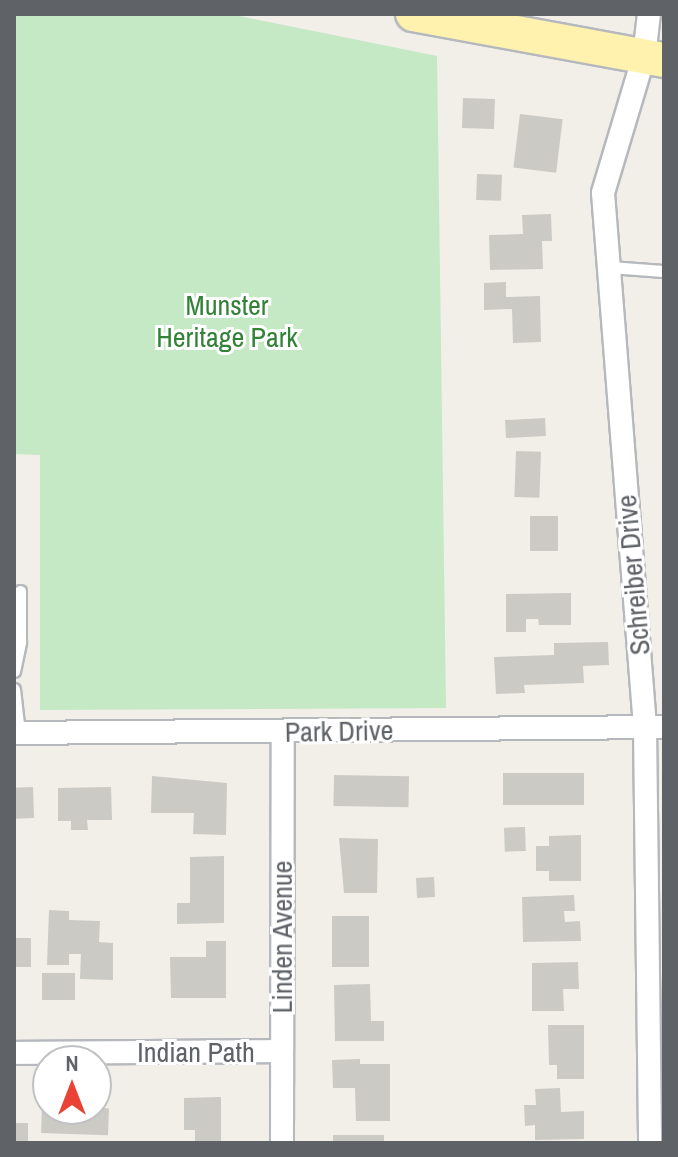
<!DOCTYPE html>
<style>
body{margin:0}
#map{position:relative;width:678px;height:1157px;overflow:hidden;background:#f1efe8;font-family:"Archivo Narrow",sans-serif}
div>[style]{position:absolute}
.green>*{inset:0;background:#c5e8c5}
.building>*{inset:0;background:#cccac5;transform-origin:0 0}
.roads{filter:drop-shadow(2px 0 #b5b8bc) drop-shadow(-2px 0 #b5b8bc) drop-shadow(0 2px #b5b8bc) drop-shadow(0 -2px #b5b8bc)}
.service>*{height:11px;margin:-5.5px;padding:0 5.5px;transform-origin:5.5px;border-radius:5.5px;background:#fff}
.minor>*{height:22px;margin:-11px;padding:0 11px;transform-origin:11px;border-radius:11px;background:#fff}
.primary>*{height:34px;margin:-17px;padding:0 17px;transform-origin:17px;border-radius:17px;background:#fff2af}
span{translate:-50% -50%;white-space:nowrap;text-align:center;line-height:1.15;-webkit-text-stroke:6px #fff;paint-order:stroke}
.park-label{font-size:28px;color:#348238}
.street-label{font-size:28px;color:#5f6368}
.frame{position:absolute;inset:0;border:16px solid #5f6368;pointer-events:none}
.north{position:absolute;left:32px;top:1045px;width:80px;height:80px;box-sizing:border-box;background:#fff;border:2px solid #bfc1c3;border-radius:50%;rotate:0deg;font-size:22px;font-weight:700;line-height:32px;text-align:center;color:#5f6368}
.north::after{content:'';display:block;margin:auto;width:28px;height:36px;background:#ea4335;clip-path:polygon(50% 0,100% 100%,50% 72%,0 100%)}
</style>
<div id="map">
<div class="green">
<i style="clip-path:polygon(14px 14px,229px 14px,437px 56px,446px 708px,40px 710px,40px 455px,14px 454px)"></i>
</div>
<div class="building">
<i style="left:463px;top:98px;width:32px;height:30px;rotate:2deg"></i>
<i style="left:520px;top:114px;width:43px;height:54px;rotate:7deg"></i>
<i style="left:477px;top:174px;width:25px;height:26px;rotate:2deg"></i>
<i style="clip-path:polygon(551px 214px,552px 241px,542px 241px,543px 269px,490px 270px,489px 235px,523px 234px,522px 215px)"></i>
<i style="clip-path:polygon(506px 282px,506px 297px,540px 296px,541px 342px,513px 343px,512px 309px,484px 310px,484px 283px)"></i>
<i style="left:545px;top:418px;width:18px;height:40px;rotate:87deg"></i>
<i style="left:516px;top:451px;width:25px;height:46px;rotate:2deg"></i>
<i style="left:530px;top:516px;width:28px;height:35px"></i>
<i style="clip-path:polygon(571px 593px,571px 625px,539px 625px,538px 619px,526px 619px,526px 632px,506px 632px,506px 594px)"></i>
<i style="clip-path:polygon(608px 642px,609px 665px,583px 666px,584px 683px,524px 685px,525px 693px,496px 694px,494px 657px,554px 655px,554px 643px)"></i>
<i style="left:584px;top:773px;width:32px;height:81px;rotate:90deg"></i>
<i style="left:334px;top:775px;width:75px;height:31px;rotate:1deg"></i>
<i style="clip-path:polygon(152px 776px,227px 783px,226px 835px,193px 834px,194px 813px,151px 813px)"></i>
<i style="left:33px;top:787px;width:31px;height:19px;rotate:88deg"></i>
<i style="clip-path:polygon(111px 787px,112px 820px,87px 820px,88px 830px,71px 830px,71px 821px,58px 821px,58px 788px)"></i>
<i style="left:525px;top:827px;width:24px;height:21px;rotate:88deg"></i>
<i style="clip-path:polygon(581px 835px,581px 881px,549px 881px,549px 871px,536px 871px,536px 846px,549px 846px,549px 836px)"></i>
<i style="clip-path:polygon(339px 838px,378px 839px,377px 893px,344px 893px)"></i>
<i style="clip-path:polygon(224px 856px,224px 923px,177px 924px,177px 903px,190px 903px,190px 857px)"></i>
<i style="left:434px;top:877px;width:20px;height:18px;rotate:87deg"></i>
<i style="clip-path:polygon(574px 895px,575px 911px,564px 911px,565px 922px,580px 921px,581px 941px,523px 942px,522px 897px)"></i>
<i style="clip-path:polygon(49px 910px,69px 911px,69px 920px,100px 921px,99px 942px,113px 943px,113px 980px,80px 979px,81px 954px,69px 954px,69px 965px,47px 965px)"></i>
<i style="left:332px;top:916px;width:37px;height:51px"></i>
<i style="left:14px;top:938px;width:17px;height:29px"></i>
<i style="clip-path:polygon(206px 941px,226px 941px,226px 998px,171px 998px,170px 957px,206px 957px)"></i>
<i style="clip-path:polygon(578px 962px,579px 989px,563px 989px,564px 1011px,532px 1011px,532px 963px)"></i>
<i style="left:42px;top:973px;width:33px;height:27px"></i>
<i style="clip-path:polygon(370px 984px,371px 1021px,384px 1021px,384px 1041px,335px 1041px,334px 985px)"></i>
<i style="clip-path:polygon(548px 1025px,584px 1025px,584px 1079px,557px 1079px,557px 1065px,549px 1065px)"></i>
<i style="clip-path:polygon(360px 1059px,360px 1064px,390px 1064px,390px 1121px,356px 1121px,355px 1088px,333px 1088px,332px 1060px)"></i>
<i style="clip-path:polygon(560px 1088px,561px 1112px,584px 1111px,584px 1139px,535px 1140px,535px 1125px,525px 1126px,524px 1105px,536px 1105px,535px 1089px)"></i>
<i style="clip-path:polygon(221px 1097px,221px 1143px,195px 1143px,195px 1130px,184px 1130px,184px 1098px)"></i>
<i style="left:42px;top:1106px;width:67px;height:27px;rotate:2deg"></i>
<i style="left:14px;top:1123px;width:14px;height:20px"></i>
<i style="left:384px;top:1135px;width:8px;height:51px;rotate:90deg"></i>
</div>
<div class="roads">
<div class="service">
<i style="left:609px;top:267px;width:55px;rotate:4.2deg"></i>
<i style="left:14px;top:671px;width:30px;rotate:-78deg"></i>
<i style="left:20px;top:642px;width:51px;rotate:-90deg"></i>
<i style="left:14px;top:689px;width:44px;rotate:83.5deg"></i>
</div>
<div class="minor">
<i style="left:649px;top:14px;width:42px;rotate:96.8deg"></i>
<i style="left:644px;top:56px;width:143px;rotate:106.7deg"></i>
<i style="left:603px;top:193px;width:536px;rotate:85.5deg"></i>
<i style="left:645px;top:727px;width:416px;rotate:89.3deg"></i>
<i style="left:14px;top:733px;width:650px;rotate:-0.53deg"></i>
<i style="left:14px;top:1053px;width:267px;rotate:-0.4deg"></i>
<i style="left:282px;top:1143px;width:412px;rotate:-89.9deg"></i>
</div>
<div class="primary">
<i style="left:413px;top:14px;width:255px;rotate:10.4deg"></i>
</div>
</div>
<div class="park-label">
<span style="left:227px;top:321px">Munster<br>Heritage Park</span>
</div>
<div class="street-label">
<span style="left:633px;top:575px;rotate:-95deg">Schreiber Drive</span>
<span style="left:339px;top:731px;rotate:-1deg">Park Drive</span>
<span style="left:282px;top:937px;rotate:-90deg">Linden Avenue</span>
<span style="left:196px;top:1052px">Indian Path</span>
</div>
<div class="frame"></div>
<div class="north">N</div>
</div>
